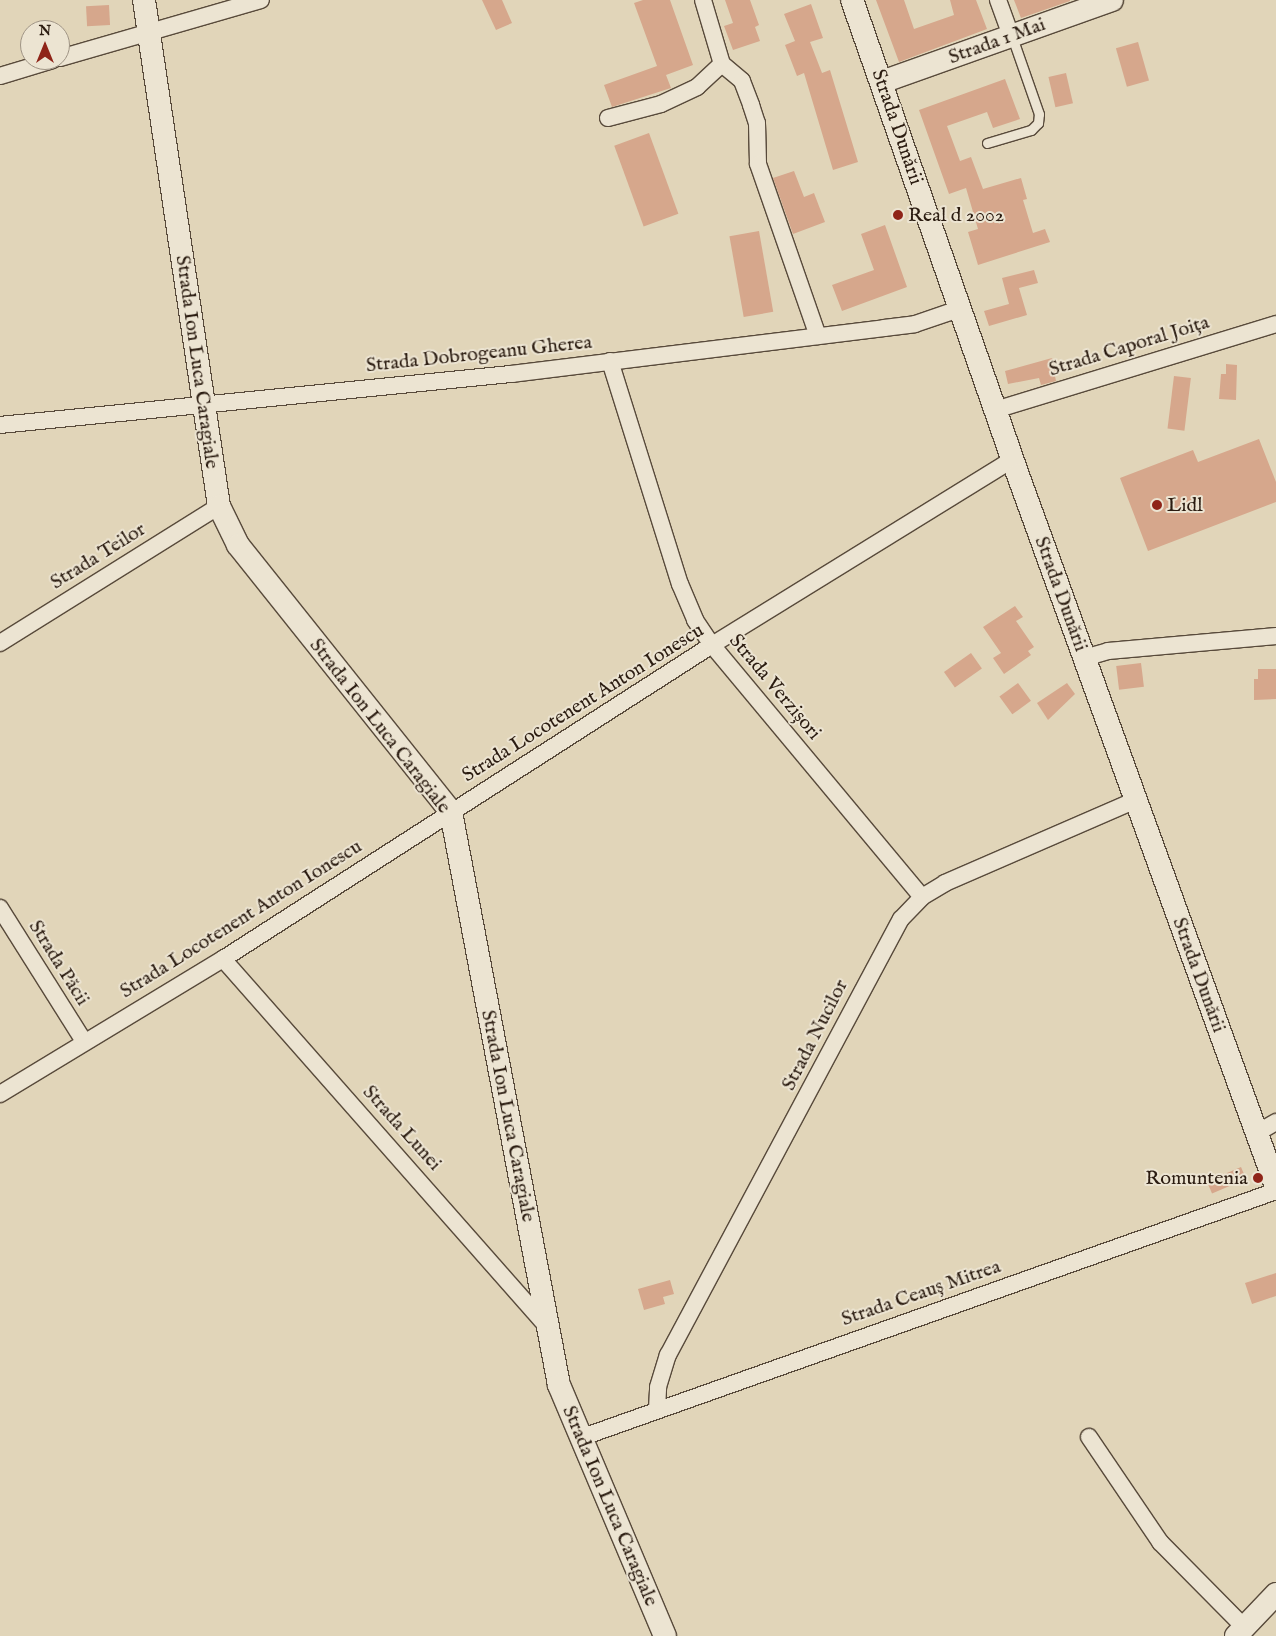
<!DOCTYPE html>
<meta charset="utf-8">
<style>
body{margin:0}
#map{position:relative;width:1276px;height:1636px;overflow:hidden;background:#e1d5b9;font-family:"IM FELL English",serif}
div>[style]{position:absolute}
.building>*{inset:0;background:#d6a78c;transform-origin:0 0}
.roads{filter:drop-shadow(1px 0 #584a3b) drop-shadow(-1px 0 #584a3b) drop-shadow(0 1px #584a3b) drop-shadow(0 -1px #584a3b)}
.lane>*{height:9px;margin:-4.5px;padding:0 4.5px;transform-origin:4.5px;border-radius:4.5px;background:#ece4d2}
.street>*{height:16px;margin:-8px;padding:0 8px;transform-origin:8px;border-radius:8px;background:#ece4d2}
.secondary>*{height:22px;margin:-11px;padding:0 11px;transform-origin:11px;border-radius:11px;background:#ece4d2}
.dots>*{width:14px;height:14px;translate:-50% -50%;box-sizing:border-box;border:2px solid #ece4d2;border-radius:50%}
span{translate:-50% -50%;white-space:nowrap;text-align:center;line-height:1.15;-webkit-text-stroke:4px #ece4d2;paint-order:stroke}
.street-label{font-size:20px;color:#2b1c11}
.poi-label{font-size:20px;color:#2b1c11}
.left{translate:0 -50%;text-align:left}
.right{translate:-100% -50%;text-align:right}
.north{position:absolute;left:20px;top:20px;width:50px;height:50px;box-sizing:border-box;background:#ece4d2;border:1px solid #9f9485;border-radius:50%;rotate:0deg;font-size:14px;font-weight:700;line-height:20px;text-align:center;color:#2b1c11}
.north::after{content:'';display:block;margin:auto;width:18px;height:22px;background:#8f2418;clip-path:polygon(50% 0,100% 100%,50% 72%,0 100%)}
</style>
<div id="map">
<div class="building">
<i style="clip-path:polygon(482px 0,502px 0,512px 23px,496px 30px)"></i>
<i style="clip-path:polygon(643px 0,670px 0,693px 65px,666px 75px,671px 88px,612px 107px,604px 85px,657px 66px,634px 3px)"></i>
<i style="clip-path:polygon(725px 0,750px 0,759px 25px,755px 27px,760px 41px,733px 50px,724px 26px,733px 23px)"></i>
<i style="clip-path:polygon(876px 0,904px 0,914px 29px,954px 15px,950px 0,976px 0,987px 29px,899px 62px)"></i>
<i style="clip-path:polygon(1014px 0,1070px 0,1070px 1px,1021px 18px)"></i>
<i style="clip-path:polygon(811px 4px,823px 38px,810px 42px,822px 73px,830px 70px,858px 162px,833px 170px,804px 73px,797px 76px,785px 45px,795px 41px,784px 14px)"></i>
<i style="left:109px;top:5px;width:20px;height:23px;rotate:87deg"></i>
<i style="left:1138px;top:42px;width:40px;height:23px;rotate:74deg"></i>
<i style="left:1066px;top:73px;width:31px;height:18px;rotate:77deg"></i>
<i style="clip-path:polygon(1005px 79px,1020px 119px,993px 128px,987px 112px,947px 126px,960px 161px,971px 157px,983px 189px,1021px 178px,1027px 199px,1023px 200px,1033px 233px,1045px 229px,1050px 242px,978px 265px,968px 232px,978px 229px,966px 188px,949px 194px,919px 110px)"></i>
<i style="left:649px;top:133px;width:86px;height:37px;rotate:70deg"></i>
<i style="clip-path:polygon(794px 171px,804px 197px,814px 193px,825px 222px,793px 234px,773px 178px)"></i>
<i style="clip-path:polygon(885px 225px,907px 287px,842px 311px,832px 285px,874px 270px,861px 234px)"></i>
<i style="left:759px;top:231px;width:82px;height:30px;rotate:80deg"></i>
<i style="clip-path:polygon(1034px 270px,1038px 283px,1019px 288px,1027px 315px,989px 326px,984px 311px,1009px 304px,1002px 278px)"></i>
<i style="clip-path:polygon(1052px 358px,1059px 374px,1055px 376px,1056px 381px,1041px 385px,1039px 378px,1008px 384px,1005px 371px)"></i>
<i style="clip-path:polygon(1226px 364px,1237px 365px,1236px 400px,1219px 399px,1221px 374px,1226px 374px)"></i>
<i style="left:1174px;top:376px;width:17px;height:53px;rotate:7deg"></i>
<i style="clip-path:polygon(1259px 439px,1276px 482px,1276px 502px,1148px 551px,1120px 478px,1193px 450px,1198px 462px)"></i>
<i style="clip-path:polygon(1015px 606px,1023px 617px,1016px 621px,1034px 647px,1028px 651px,1031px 655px,1004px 674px,993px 658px,1001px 653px,983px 627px)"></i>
<i style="left:971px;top:653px;width:19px;height:33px;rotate:55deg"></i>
<i style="left:1141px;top:663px;width:24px;height:25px;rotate:83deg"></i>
<i style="clip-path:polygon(1258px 669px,1276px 669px,1276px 699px,1254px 700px,1254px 679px,1258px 679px)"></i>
<i style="left:1018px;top:683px;width:22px;height:23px;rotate:54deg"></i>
<i style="clip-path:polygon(1067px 683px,1075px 694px,1048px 720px,1037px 703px)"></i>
<i style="left:1241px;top:1167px;width:13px;height:37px;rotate:67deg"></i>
<i style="clip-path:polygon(1276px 1273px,1276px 1296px,1252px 1304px,1245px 1283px)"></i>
<i style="clip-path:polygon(670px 1280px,674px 1294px,663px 1297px,665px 1304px,644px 1310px,638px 1289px)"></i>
</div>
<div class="roads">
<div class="lane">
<i style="left:987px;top:143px;width:46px;rotate:-16.5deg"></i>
<i style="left:1031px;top:130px;width:10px;rotate:-45deg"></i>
<i style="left:1038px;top:123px;width:9px;rotate:-84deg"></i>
<i style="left:1039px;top:114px;width:82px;rotate:-109.3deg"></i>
</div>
<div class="street">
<i style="left:703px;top:0;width:67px;rotate:73.5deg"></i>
<i style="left:722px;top:64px;width:26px;rotate:40deg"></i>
<i style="left:742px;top:81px;width:26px;rotate:69deg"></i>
<i style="left:751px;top:105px;width:19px;rotate:72deg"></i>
<i style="left:757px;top:123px;width:41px;rotate:88.6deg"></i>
<i style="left:758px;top:164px;width:182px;rotate:70.8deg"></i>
<i style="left:998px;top:0;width:38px;rotate:70deg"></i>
<i style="left:60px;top:58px;width:209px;rotate:-16.1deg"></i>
<i style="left:0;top:76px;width:55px;rotate:-16.8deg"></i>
<i style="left:608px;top:118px;width:55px;rotate:-14.8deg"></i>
<i style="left:661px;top:104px;width:40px;rotate:-25deg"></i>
<i style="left:697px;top:87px;width:34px;rotate:-43deg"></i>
<i style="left:610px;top:361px;width:234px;rotate:72.6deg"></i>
<i style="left:680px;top:584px;width:39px;rotate:67deg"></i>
<i style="left:695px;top:620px;width:30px;rotate:56deg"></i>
<i style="left:712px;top:645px;width:328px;rotate:50.2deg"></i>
<i style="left:995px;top:410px;width:294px;rotate:-17deg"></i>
<i style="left:0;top:425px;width:514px;rotate:-5.7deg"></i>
<i style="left:511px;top:374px;width:376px;rotate:-7deg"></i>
<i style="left:884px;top:328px;width:31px;rotate:-7deg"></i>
<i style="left:915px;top:324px;width:46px;rotate:-18.8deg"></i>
<i style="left:0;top:643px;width:258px;rotate:-32deg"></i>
<i style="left:1084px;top:658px;width:25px;rotate:-16deg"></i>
<i style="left:1108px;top:651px;width:169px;rotate:-5.1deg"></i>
<i style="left:0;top:908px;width:156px;rotate:57.8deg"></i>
<i style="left:223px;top:959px;width:490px;rotate:48.6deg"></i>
<i style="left:0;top:1094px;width:261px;rotate:-31.2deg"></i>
<i style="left:223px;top:959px;width:581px;rotate:-32.71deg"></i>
<i style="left:712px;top:645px;width:352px;rotate:-31.7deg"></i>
<i style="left:1257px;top:1133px;width:22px;rotate:-30deg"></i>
<i style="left:657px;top:1409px;width:22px;rotate:-87deg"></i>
<i style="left:658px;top:1387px;width:34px;rotate:-73deg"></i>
<i style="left:668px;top:1355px;width:494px;rotate:-61.9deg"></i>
<i style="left:901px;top:919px;width:30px;rotate:-46deg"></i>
<i style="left:922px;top:897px;width:27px;rotate:-31deg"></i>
<i style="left:945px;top:883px;width:208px;rotate:-23.5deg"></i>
<i style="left:1089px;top:1437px;width:127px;rotate:55.9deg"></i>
<i style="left:1160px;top:1542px;width:120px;rotate:45.3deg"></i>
<i style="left:580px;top:1438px;width:739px;rotate:-19.54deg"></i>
</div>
<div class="secondary">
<i style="left:144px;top:0;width:512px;rotate:81.57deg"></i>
<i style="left:219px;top:506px;width:43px;rotate:64deg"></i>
<i style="left:238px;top:545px;width:342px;rotate:51.4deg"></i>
<i style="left:451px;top:812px;width:583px;rotate:79.33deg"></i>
<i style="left:559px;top:1385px;width:272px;rotate:67.1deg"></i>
<i style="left:852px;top:0;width:503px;rotate:70.74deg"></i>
<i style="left:1018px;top:475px;width:756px;rotate:70.06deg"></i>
<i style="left:882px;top:82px;width:244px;rotate:-19.6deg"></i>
<i style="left:1236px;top:1636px;width:58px;rotate:-46.4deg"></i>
</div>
</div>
<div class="dots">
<i style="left:898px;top:215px;background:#8f2418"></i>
<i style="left:1157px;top:505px;background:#8f2418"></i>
<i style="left:1258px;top:1178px;background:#8f2418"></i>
</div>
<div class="street-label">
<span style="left:997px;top:41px;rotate:-20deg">Strada 1 Mai</span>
<span style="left:897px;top:127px;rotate:71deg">Strada Dunării</span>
<span style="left:1129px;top:346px;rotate:-17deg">Strada Caporal Joița</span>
<span style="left:479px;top:354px;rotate:-6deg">Strada Dobrogeanu Gherea</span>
<span style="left:197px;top:362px;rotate:82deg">Strada Ion Luca Caragiale</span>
<span style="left:98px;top:556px;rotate:-32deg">Strada Teilor</span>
<span style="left:1061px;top:594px;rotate:70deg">Strada Dunării</span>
<span style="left:775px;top:687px;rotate:50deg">Strada Verzișori</span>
<span style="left:583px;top:703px;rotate:-32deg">Strada Locotenent Anton Ionescu</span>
<span style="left:380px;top:726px;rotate:52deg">Strada Ion Luca Caragiale</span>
<span style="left:241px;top:919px;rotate:-32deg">Strada Locotenent Anton Ionescu</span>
<span style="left:59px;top:963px;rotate:58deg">Strada Păcii</span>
<span style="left:1199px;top:975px;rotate:70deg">Strada Dunării</span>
<span style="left:815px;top:1035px;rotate:-63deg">Strada Nucilor</span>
<span style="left:508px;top:1116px;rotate:79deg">Strada Ion Luca Caragiale</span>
<span style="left:402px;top:1128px;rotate:48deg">Strada Lunei</span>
<span style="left:921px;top:1293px;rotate:-19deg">Strada Ceauș Mitrea</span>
<span style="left:610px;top:1506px;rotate:67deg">Strada Ion Luca Caragiale</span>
</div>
<div class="poi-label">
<span class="left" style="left:908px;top:215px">Real d 2002</span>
<span class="left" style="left:1167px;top:505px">Lidl</span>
<span class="right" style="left:1248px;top:1178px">Romuntenia</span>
</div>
<div class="north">N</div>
</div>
